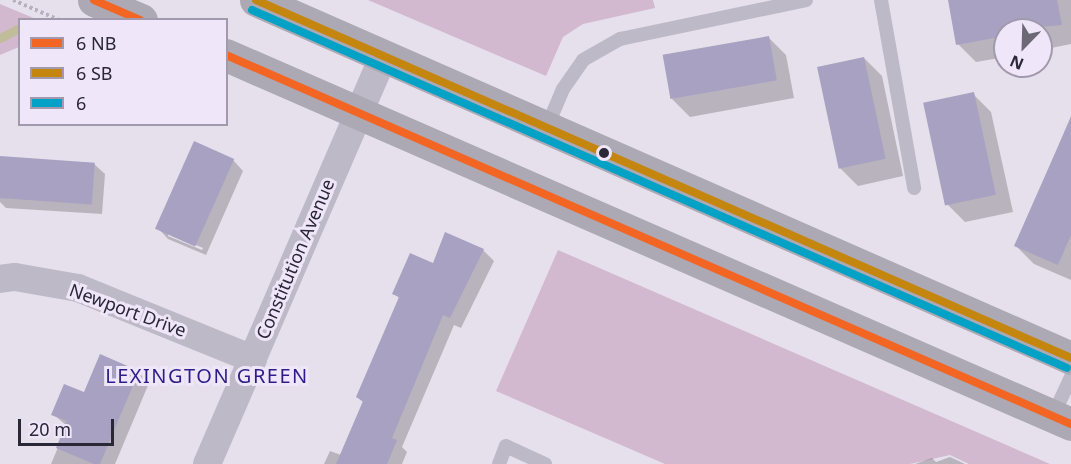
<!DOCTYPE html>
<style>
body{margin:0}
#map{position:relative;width:1071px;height:464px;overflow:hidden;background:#e6e0ec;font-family:"Noto Sans",sans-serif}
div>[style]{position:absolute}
.green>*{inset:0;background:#d2b9cf}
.shadow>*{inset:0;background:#0003}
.stream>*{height:9px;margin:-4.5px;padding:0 4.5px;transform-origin:4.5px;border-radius:4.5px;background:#c1bd9b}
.building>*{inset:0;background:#a8a1c1;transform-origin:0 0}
.path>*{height:4px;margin-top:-2px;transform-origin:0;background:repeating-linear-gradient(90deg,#b6b1bf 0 3px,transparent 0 6px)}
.lane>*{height:14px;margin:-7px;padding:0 7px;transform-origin:7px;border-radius:7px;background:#beb9c6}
.street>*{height:28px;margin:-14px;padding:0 14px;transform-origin:14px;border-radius:14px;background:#beb9c6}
.primary>*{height:33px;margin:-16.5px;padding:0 16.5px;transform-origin:16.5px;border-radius:16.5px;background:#aca8b4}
.bus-1>*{height:8px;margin:-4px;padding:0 4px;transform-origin:4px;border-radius:4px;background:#f26522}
.bus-2>*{height:8px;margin:-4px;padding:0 4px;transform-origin:4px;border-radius:4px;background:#c4860e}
.bus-3>*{height:8px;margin:-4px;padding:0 4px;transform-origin:4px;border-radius:4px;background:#02a2c6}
.dots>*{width:16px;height:16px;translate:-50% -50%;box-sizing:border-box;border:3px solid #efe6fa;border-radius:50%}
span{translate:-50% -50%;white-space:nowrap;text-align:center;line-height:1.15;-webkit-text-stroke:6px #efe6fa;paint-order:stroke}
.street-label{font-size:18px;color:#2a2737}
.neighbourhood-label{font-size:20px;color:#2d1d88;letter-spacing:1.5px}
.legend{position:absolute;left:18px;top:18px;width:210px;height:108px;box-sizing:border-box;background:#efe6fa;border:2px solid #a09aac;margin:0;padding:8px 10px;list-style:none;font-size:18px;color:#2a2737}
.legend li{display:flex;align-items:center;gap:12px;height:30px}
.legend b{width:30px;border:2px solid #a09aac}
.north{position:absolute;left:993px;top:18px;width:60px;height:60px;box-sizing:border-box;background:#efe6fa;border:2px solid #a09aac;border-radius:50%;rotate:203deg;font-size:16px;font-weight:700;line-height:24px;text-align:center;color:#2a2737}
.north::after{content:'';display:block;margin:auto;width:21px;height:27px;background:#6c6876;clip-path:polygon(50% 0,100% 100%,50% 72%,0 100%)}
.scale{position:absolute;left:18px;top:419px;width:96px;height:27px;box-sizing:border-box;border:3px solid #2a2737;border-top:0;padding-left:8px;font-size:18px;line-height:21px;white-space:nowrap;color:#2a2737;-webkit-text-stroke:4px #efe6fa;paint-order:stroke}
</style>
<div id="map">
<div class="green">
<i style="clip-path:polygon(368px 0,653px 0,655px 8px,583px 24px,563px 37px,546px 76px)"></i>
<i style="clip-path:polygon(0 4px,36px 19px,20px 20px,19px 47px,0 55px)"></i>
<i style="clip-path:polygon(558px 250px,1050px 464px,969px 464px,950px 455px,910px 464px,665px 464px,496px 391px)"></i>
</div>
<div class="shadow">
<i style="clip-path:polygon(950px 0,1071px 0,1071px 44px,1041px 50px,1041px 30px,1005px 30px,1005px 57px,976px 62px,958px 44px)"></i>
<i style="clip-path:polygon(768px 37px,786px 55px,794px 98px,690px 117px,672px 99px)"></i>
<i style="clip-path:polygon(864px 58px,882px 76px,903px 176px,858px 186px,840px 168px)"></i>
<i style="clip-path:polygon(973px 94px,991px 112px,1013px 212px,965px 222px,947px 204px)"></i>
<i style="clip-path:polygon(1071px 116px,1071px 280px,1034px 264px,1016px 246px)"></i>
<i style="clip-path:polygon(0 158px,94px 164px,105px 174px,102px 214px,6px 208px,0 202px)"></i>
<i style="clip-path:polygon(evenodd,233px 160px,243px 171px,206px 255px,168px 239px,158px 228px,233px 160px,168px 233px,203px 248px,202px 250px,168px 236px,168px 233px)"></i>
<i style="clip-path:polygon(446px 234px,483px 250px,494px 261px,461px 328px,454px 325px,402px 447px,407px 452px,402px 464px,324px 464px,330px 451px,341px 455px,364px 403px,357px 397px,400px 299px,394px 293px,433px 265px)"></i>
<i style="clip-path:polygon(138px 372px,149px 383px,115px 464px,51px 464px,67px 426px,53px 414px,85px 394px)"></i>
<i style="clip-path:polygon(950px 457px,965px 464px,915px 464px,932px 458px,936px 462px)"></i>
</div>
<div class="stream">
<i style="left:0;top:38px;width:22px;rotate:-27deg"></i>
</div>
<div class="building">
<i style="clip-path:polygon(948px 0,1057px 0,1062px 25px,1005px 30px,1005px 36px,956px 45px)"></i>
<i style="left:769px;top:36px;width:45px;height:108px;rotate:80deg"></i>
<i style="left:864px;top:57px;width:104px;height:48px;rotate:78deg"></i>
<i style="left:974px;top:92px;width:105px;height:52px;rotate:78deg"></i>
<i style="clip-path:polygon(1071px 117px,1071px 235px,1058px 265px,1014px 246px)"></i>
<i style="left:194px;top:141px;width:44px;height:96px;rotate:24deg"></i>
<i style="left:0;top:156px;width:95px;height:42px;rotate:4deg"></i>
<i style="clip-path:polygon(445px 232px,484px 249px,450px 318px,443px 315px,392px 438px,397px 440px,387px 464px,336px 464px,363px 401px,356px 397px,399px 297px,392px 294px,410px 253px,433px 263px)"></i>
<i style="clip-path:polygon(100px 354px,139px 371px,100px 464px,94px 464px,56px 448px,67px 421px,51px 415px,64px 384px,84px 392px)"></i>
</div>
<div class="path">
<i style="left:13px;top:0;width:50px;rotate:23.5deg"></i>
</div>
<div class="lane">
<i style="left:881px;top:0;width:191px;rotate:80deg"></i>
<i style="left:547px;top:127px;width:41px;rotate:-67.2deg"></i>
<i style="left:563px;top:89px;width:35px;rotate:-55deg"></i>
<i style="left:583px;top:60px;width:43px;rotate:-29.6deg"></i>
<i style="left:620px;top:39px;width:190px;rotate:-11.8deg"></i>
<i style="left:1053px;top:416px;width:43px;rotate:-65.2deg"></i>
<i style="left:499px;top:464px;width:19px;rotate:-69deg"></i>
<i style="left:506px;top:446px;width:43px;rotate:24.8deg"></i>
</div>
<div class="street">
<i style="left:0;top:279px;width:15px;rotate:-8deg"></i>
<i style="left:15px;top:277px;width:64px;rotate:9.9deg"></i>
<i style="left:78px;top:288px;width:189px;rotate:22.1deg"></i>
<i style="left:207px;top:464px;width:446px;rotate:-66.6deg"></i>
</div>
<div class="primary">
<i style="left:94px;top:0;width:51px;rotate:23.1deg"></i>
<i style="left:256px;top:0;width:890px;rotate:23.71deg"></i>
<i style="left:226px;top:55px;width:922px;rotate:23.59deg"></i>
</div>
<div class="bus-1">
<i style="left:94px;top:0;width:50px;rotate:23.5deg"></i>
<i style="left:226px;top:55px;width:922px;rotate:23.59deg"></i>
</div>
<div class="bus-2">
<i style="left:256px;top:0;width:890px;rotate:23.71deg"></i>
</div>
<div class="bus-3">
<i style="left:252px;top:10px;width:890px;rotate:23.71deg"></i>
</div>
<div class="dots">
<i style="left:604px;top:153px;background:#2a2737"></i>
</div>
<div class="street-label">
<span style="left:295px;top:259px;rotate:-67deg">Constitution Avenue</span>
<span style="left:128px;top:310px;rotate:20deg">Newport Drive</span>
</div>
<div class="neighbourhood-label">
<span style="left:207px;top:375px">LEXINGTON GREEN</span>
</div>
<ul class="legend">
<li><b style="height:8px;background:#f26522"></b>6 NB</li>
<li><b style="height:8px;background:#c4860e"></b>6 SB</li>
<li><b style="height:8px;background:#02a2c6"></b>6</li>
</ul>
<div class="north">N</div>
<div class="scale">20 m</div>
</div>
